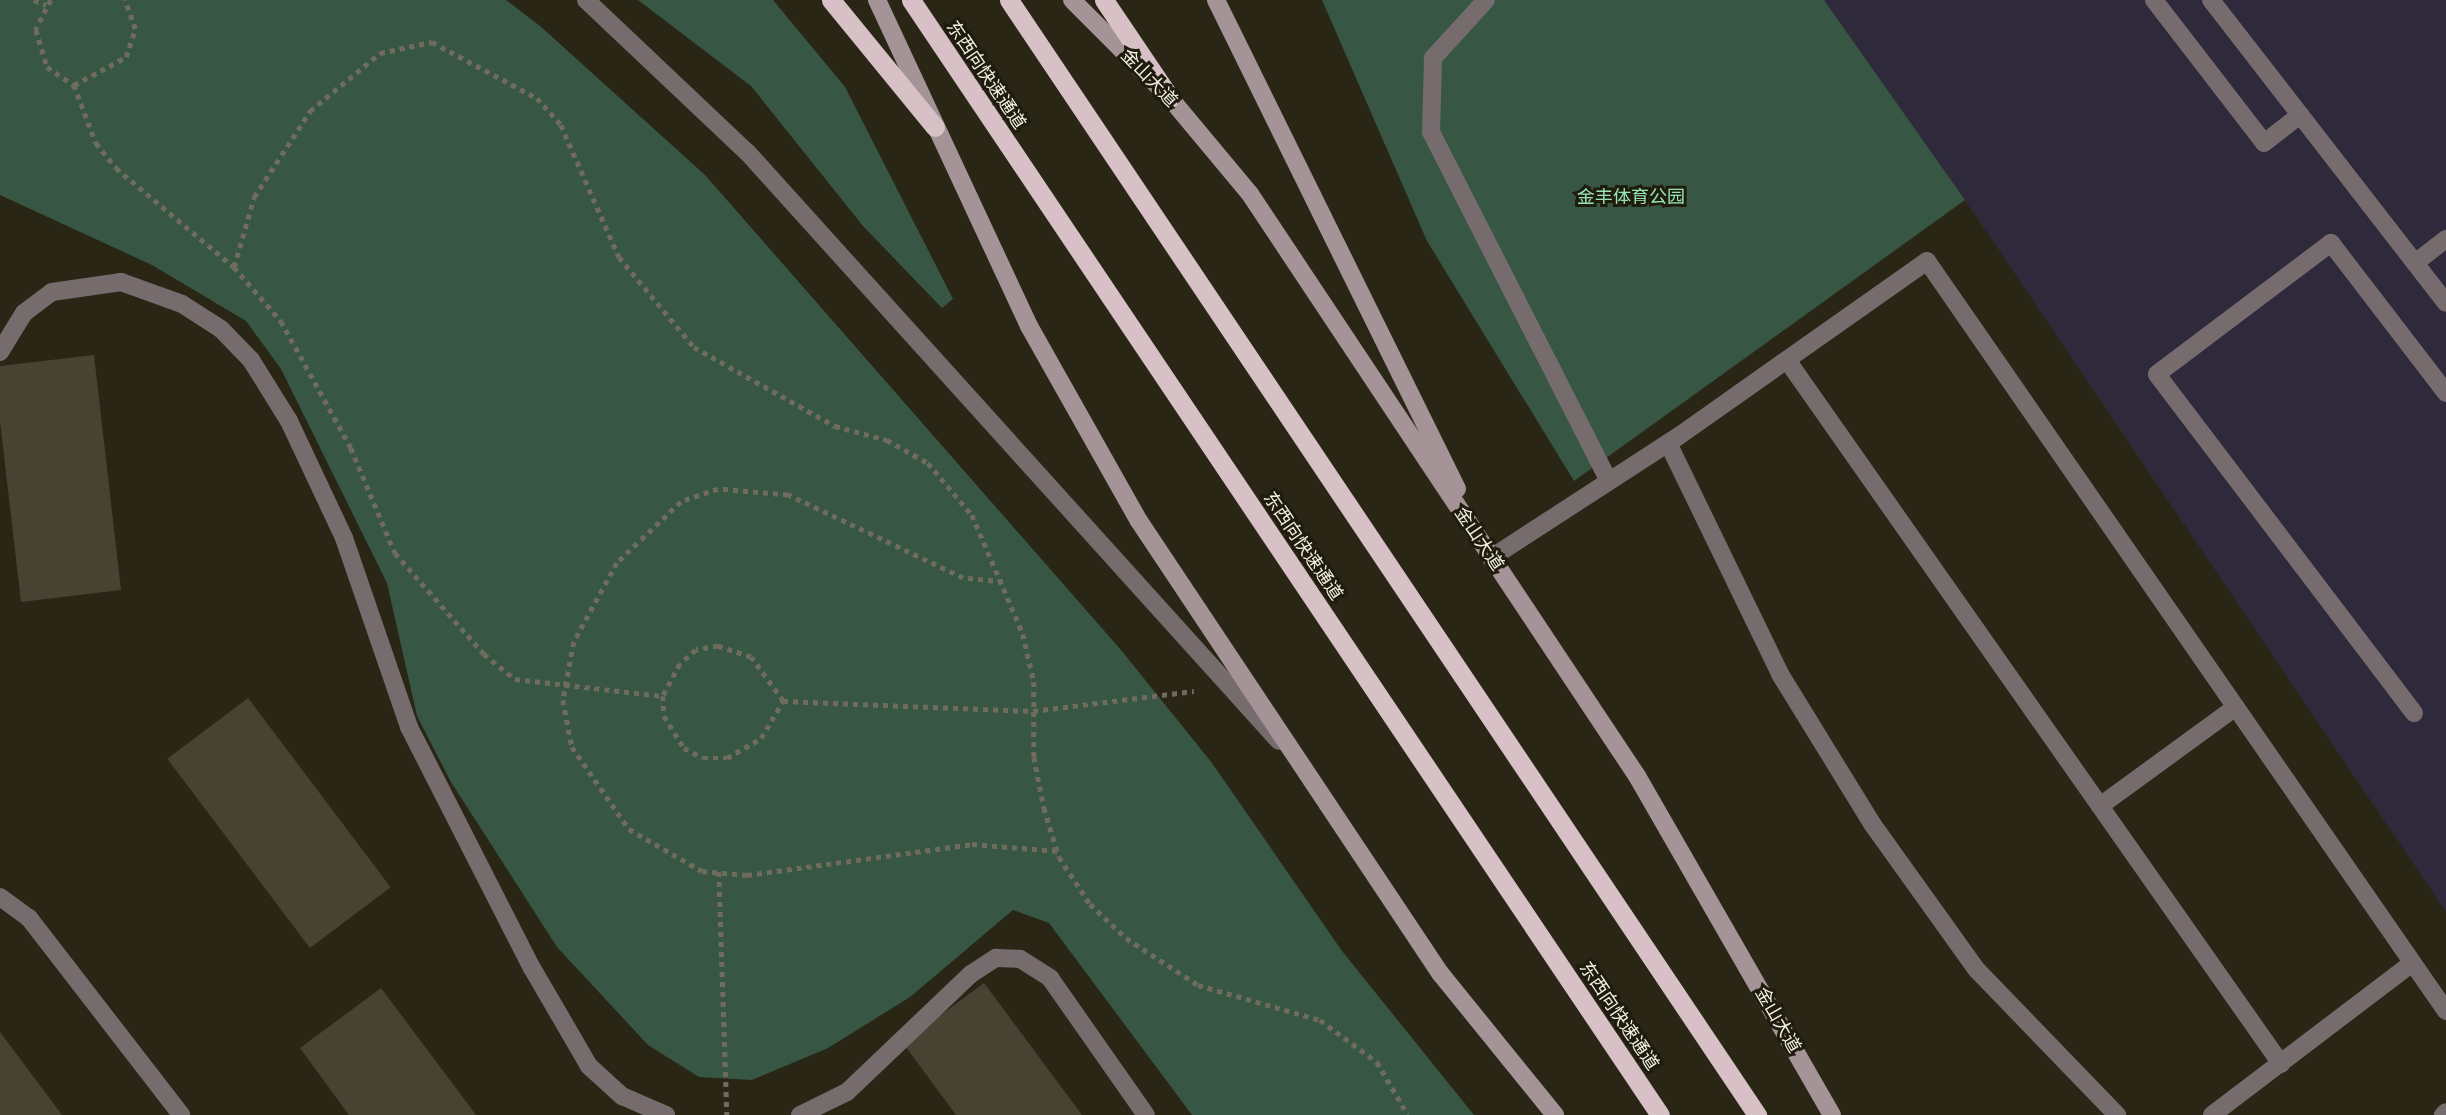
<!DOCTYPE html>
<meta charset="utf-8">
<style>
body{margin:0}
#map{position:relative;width:2446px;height:1115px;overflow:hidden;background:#2a2616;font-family:"Work Sans","Noto Sans SC",sans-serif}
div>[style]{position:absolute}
.industrial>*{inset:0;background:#2f2a3b}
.green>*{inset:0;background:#375744}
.building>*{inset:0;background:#474332;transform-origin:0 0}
.path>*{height:4.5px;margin-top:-2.25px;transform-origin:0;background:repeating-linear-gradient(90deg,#6f6c5e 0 5px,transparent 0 10px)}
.service>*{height:18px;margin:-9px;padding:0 9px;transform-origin:9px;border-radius:9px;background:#766c6e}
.tertiary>*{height:18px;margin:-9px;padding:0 9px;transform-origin:9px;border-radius:9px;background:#766c6e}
.secondary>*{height:18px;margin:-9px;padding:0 9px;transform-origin:9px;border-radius:9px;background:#a49497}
.trunk>*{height:19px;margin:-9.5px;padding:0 9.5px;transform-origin:9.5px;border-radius:9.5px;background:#d7c1c6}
span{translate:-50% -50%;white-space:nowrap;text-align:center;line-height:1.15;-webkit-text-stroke:6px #201c0d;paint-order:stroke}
.street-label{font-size:18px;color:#f2f0e5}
.park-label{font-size:18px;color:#96e5b6}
</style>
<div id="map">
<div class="industrial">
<i style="clip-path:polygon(1824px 0,2446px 0,2446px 912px,1965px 200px)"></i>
</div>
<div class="green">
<i style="clip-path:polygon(0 0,506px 0,540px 26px,705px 175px,1121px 650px,1212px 763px,1342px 951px,1474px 1115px,1192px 1115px,1049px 923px,1013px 910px,910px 997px,828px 1048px,752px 1080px,699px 1077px,648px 1045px,557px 947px,451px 782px,417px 716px,387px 583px,281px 369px,246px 321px,152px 265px,0 195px)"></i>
<i style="clip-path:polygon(638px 0,773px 0,845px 87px,953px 299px,942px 308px,863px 226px,751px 86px)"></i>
<i style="clip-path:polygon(1322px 0,1824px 0,1965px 200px,1574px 481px,1427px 241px)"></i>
</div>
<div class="building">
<i style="clip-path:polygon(94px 355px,121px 590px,21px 602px,0 421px,0 366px)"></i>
<i style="left:248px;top:698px;width:237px;height:101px;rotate:53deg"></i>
<i style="clip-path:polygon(984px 983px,1082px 1115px,956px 1115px,903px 1043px)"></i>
<i style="clip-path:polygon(381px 988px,476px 1115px,349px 1115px,300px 1048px)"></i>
<i style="clip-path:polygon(0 1032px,62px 1115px,0 1115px)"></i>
</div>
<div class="path">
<i style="left:34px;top:0;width:13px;rotate:23deg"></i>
<i style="left:51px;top:0;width:34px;rotate:117deg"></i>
<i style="left:36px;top:30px;width:39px;rotate:73deg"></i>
<i style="left:47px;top:67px;width:32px;rotate:34deg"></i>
<i style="left:74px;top:85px;width:62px;rotate:69.2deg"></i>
<i style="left:96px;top:143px;width:32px;rotate:51deg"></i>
<i style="left:116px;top:168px;width:154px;rotate:40deg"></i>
<i style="left:234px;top:267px;width:72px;rotate:49deg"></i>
<i style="left:281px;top:321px;width:145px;rotate:61.1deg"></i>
<i style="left:351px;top:448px;width:114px;rotate:67.3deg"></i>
<i style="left:395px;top:553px;width:135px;rotate:48.6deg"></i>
<i style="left:484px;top:654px;width:40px;rotate:39deg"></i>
<i style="left:515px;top:679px;width:149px;rotate:6.6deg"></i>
<i style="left:74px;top:85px;width:59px;rotate:-28.3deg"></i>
<i style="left:126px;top:57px;width:29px;rotate:-72deg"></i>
<i style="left:135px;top:29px;width:31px;rotate:-109deg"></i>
<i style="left:234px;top:267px;width:73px;rotate:-74.1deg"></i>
<i style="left:254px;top:197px;width:103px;rotate:-56.9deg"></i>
<i style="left:310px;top:111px;width:91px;rotate:-39.6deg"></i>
<i style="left:380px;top:53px;width:53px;rotate:-11.9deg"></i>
<i style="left:432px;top:42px;width:119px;rotate:28.1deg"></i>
<i style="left:537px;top:98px;width:36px;rotate:48deg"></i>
<i style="left:561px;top:125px;width:144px;rotate:66.3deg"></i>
<i style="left:619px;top:257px;width:117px;rotate:50.2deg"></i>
<i style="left:694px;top:347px;width:162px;rotate:29.3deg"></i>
<i style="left:835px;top:426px;width:54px;rotate:15.1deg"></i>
<i style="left:887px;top:440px;width:47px;rotate:29.3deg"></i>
<i style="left:928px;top:463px;width:68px;rotate:49.8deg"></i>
<i style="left:972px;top:515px;width:129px;rotate:66.8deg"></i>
<i style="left:1023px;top:634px;width:49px;rotate:77.1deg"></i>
<i style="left:1034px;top:682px;width:75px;rotate:90deg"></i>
<i style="left:1034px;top:757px;width:52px;rotate:78.9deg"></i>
<i style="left:1044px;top:808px;width:51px;rotate:73deg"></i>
<i style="left:1059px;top:857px;width:56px;rotate:56.6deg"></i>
<i style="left:1090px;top:904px;width:50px;rotate:43.4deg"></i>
<i style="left:1126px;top:938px;width:86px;rotate:33.1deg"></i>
<i style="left:1198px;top:985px;width:127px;rotate:16deg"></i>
<i style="left:1320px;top:1020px;width:71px;rotate:36.4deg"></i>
<i style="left:1377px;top:1062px;width:61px;rotate:59.7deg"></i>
<i style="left:1003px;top:582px;width:40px;rotate:-174.3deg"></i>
<i style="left:963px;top:578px;width:194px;rotate:-154.6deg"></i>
<i style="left:788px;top:495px;width:70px;rotate:-175.1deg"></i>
<i style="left:718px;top:489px;width:39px;rotate:161deg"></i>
<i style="left:681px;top:502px;width:88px;rotate:136.4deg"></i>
<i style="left:617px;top:563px;width:90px;rotate:118.6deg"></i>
<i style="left:574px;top:642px;width:59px;rotate:100.7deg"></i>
<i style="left:563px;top:700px;width:48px;rotate:79.2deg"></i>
<i style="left:572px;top:747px;width:100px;rotate:55.2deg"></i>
<i style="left:629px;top:829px;width:84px;rotate:29.9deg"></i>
<i style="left:702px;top:871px;width:45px;rotate:5.1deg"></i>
<i style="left:747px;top:875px;width:227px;rotate:-7.8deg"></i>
<i style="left:972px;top:844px;width:86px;rotate:4.7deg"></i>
<i style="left:783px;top:701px;width:54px;rotate:-126deg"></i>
<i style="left:751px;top:657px;width:35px;rotate:-162deg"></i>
<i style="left:718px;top:646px;width:22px;rotate:170deg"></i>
<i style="left:696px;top:650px;width:21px;rotate:139deg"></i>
<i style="left:680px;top:664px;width:36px;rotate:118deg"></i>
<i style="left:663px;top:696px;width:20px;rotate:87deg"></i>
<i style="left:664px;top:716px;width:38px;rotate:58deg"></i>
<i style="left:684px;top:748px;width:21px;rotate:28deg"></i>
<i style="left:703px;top:758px;width:24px"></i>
<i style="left:727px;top:758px;width:39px;rotate:-30deg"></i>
<i style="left:761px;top:738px;width:43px;rotate:-59.3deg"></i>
<i style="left:783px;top:701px;width:250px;rotate:2.3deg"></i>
<i style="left:1033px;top:711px;width:162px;rotate:-7.1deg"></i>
<i style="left:719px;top:872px;width:243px;rotate:88.1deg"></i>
</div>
<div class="service">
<i style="left:1486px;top:0;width:79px;rotate:132.4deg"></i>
<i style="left:1433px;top:58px;width:74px;rotate:91.5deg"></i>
<i style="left:1431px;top:132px;width:390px;rotate:63deg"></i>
<i style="left:2154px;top:0;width:180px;rotate:52.4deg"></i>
<i style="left:2264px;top:143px;width:46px;rotate:-37.9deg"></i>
<i style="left:2211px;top:0;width:383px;rotate:52.2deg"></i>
<i style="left:2415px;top:263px;width:39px;rotate:-38deg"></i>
<i style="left:0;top:352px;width:46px;rotate:-58.4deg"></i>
<i style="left:24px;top:313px;width:35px;rotate:-37deg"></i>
<i style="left:52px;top:292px;width:70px;rotate:-8.2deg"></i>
<i style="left:121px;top:282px;width:65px;rotate:19.8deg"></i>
<i style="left:182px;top:304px;width:46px;rotate:32.7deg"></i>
<i style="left:221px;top:329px;width:43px;rotate:45.9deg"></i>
<i style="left:251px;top:360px;width:72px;rotate:58.1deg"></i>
<i style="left:289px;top:421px;width:129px;rotate:64.8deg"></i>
<i style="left:344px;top:538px;width:200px;rotate:71deg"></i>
<i style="left:409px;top:727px;width:271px;rotate:63deg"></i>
<i style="left:532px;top:968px;width:113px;rotate:59.8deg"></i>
<i style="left:589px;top:1066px;width:45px;rotate:42.3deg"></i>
<i style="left:622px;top:1096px;width:48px;rotate:23.4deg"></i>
<i style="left:1787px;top:360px;width:860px;rotate:54.94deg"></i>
<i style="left:1668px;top:443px;width:257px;rotate:64.1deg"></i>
<i style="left:1780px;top:674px;width:177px;rotate:58.4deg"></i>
<i style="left:1873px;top:825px;width:178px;rotate:54.4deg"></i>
<i style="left:1977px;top:970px;width:202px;rotate:46deg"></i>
<i style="left:1491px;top:558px;width:221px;rotate:-33deg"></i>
<i style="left:1676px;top:438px;width:307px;rotate:-35.2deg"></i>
<i style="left:1927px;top:261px;width:912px;rotate:55.32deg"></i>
<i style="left:2414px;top:713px;width:425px;rotate:-127.2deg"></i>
<i style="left:2157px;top:374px;width:218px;rotate:-37deg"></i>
<i style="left:2331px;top:243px;width:189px;rotate:52.5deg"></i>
<i style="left:2100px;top:806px;width:168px;rotate:-36.1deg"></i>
<i style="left:0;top:897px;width:36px;rotate:36deg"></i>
<i style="left:29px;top:918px;width:249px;rotate:52.3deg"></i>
<i style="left:800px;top:1115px;width:52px;rotate:-26.1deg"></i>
<i style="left:847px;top:1092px;width:171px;rotate:-43.6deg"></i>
<i style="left:971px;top:974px;width:30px;rotate:-33deg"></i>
<i style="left:996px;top:958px;width:24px;rotate:2deg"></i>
<i style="left:1020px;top:959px;width:36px;rotate:32deg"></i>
<i style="left:1050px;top:978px;width:167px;rotate:55deg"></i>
<i style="left:2212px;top:1115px;width:251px;rotate:-37.2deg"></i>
</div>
<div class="tertiary">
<i style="left:586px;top:0;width:223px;rotate:43.4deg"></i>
<i style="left:748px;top:153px;width:792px;rotate:47.92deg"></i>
<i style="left:2443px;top:1115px;width:4px;rotate:-45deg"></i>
</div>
<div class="secondary">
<i style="left:877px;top:0;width:360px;rotate:65deg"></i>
<i style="left:1029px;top:326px;width:224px;rotate:60.6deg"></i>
<i style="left:1139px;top:521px;width:543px;rotate:56.34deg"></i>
<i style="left:1440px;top:973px;width:183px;rotate:51deg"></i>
<i style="left:1072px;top:0;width:139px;rotate:45deg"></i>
<i style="left:1170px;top:98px;width:125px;rotate:50.2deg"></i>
<i style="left:1250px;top:194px;width:699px;rotate:56.38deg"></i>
<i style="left:1637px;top:776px;width:391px;rotate:60.1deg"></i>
<i style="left:1216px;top:0;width:545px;rotate:63.76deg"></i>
</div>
<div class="trunk">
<i style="left:831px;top:0;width:164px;rotate:50.7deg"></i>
<i style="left:911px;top:0;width:1343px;rotate:56.11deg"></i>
<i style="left:1009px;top:0;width:1343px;rotate:56.14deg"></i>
<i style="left:1104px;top:0;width:118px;rotate:56deg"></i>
</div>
<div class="street-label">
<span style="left:986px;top:75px;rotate:56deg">东西向快速通道</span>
<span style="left:1149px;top:78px;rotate:46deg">金山大道</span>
<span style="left:1479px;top:539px;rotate:56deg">金山大道</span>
<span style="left:1303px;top:546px;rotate:56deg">东西向快速通道</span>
<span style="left:1619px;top:1016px;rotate:56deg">东西向快速通道</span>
<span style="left:1778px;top:1020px;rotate:60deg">金山大道</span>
</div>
<div class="park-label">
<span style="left:1631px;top:197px">金丰体育公园</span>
</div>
</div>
